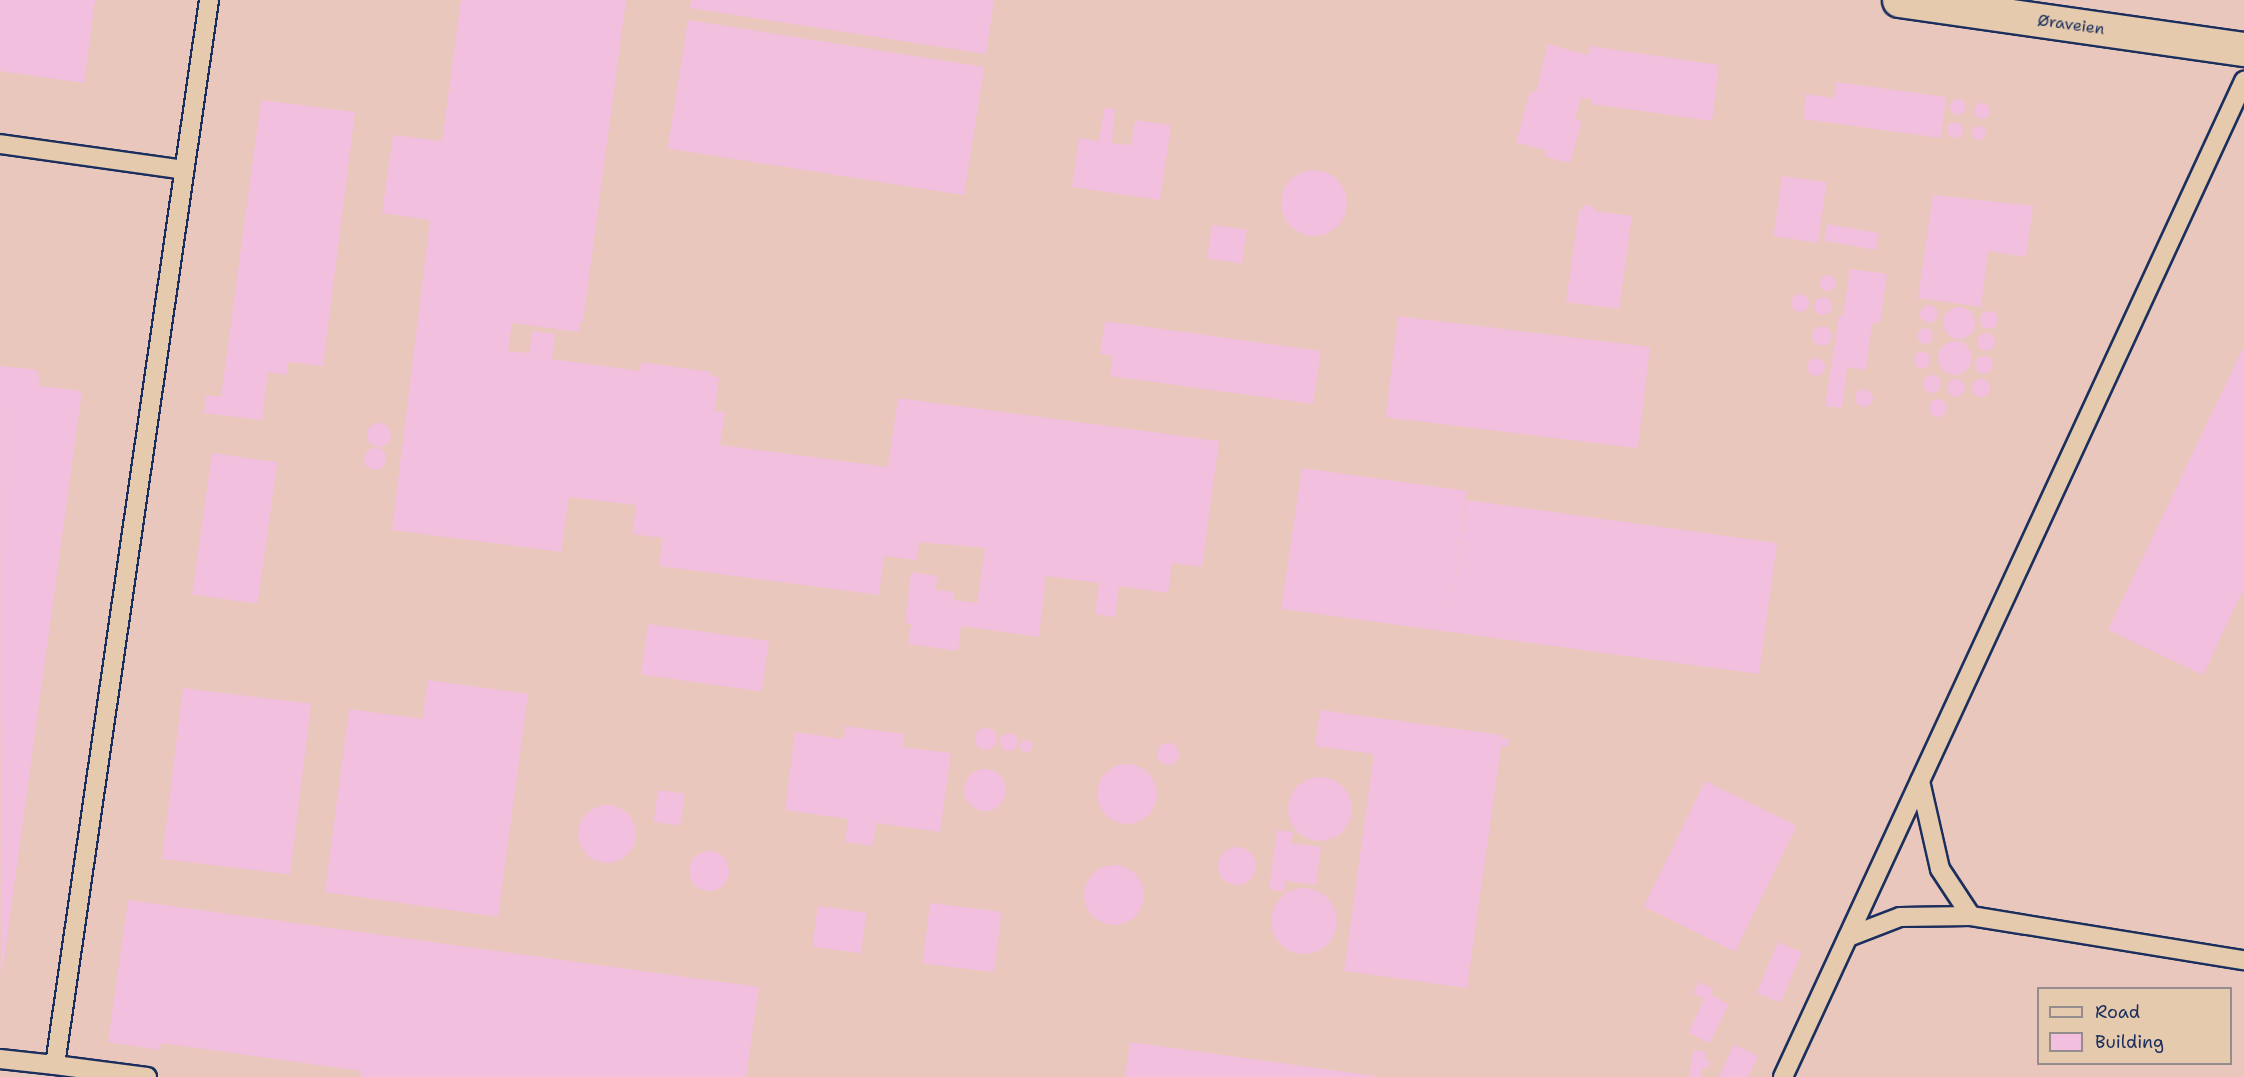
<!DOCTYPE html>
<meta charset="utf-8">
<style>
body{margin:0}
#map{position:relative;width:2244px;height:1077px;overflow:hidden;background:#e6caad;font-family:"Shantell Sans",sans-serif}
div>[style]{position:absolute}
.built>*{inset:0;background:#eac7bc}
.building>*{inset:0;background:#f2bfde;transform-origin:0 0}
.round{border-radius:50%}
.roads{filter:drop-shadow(2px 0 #1b2f5e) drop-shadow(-2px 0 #1b2f5e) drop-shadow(0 2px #1b2f5e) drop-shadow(0 -2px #1b2f5e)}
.lane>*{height:18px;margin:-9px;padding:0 9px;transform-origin:9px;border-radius:9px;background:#e6caad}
.secondary>*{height:33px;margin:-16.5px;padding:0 16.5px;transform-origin:16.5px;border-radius:16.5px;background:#e6caad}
span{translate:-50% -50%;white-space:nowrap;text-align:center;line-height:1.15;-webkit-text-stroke:5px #e6caad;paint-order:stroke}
.street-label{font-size:16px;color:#1b2f5e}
.legend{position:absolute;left:2037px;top:987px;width:195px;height:78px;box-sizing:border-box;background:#e6caad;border:2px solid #958c8d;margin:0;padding:8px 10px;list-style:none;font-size:18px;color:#1b2f5e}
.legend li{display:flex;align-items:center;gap:12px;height:30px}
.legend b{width:30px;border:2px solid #958c8d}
</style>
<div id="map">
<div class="built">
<i style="clip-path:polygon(evenodd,0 0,2244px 0,2244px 1077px,0 1077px,0 0,2038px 988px,2230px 988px,2230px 1064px,2038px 1064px,2038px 988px)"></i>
</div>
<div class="building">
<i style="clip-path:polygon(0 0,95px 0,84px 83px,0 71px)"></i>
<i style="clip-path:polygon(461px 0,626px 0,583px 322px,580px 322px,579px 332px,512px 323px,508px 351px,529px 353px,532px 331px,555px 334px,552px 359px,640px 371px,641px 362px,711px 372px,710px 376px,719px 377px,715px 411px,725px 412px,720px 445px,888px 467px,898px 398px,1219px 441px,1202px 567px,1172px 563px,1168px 593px,1119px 586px,1115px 617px,1095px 614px,1099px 583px,1046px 576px,1039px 637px,961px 626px,958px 651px,908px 644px,911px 624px,905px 623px,911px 572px,938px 576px,935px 590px,954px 592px,954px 600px,977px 603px,985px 548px,919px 542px,917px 560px,884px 556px,879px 595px,659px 566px,663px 538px,632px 534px,636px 505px,569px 497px,561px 552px,392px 530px,430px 220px,382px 213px,393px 135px,442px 141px)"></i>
<i style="clip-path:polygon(691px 0,994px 0,986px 54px,690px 8px)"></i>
<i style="left:688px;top:20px;width:300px;height:130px;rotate:9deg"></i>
<i style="clip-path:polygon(1548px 44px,1588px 55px,1590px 46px,1719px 65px,1712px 121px,1591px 104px,1592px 99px,1581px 98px,1575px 119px,1582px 121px,1570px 163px,1545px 157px,1546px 150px,1516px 143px,1530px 91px,1536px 92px)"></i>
<i style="clip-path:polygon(1836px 82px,1946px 97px,1941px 138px,1803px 119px,1806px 94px,1834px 98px)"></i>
<i class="round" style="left:1950px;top:99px;width:16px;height:16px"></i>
<i style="clip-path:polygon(261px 100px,355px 112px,323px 366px,288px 362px,287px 375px,268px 372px,262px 420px,204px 413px,206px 395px,221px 397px)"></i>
<i class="round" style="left:1974px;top:103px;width:16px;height:16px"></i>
<i style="clip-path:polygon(1104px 108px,1115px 109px,1112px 143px,1131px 145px,1135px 120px,1171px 125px,1160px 200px,1072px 187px,1079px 138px,1099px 141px)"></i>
<i class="round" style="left:1947px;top:122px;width:16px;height:16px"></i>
<i class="round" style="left:1972px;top:126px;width:14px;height:14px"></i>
<i class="round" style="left:1281px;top:170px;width:66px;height:66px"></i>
<i style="left:1782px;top:176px;width:45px;height:61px;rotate:8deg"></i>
<i style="clip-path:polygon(1933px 195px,2033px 206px,2026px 257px,1988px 251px,1981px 307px,1918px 298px)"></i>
<i style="clip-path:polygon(1584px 205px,1595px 207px,1595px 211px,1632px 216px,1619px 309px,1566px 302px,1579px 209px,1584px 210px)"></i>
<i style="left:1827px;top:224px;width:53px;height:17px;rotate:10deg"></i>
<i style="left:1212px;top:225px;width:35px;height:34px;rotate:8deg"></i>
<i style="clip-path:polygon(1850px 269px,1887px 274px,1880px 324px,1872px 323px,1866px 370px,1847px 367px,1842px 408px,1825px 406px,1839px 315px,1843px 316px)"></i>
<i class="round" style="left:1820px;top:275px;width:16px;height:16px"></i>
<i class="round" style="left:1791px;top:294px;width:18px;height:18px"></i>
<i class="round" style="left:1814px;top:297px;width:18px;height:18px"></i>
<i class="round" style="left:1920px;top:305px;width:18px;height:18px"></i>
<i class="round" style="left:1943px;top:307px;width:32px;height:32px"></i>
<i class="round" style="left:1980px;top:311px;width:18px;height:18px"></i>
<i style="left:1398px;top:316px;width:254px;height:102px;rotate:7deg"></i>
<i style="clip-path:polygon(1105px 321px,1321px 351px,1313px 404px,1110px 376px,1112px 356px,1100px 354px)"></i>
<i class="round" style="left:1812px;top:326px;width:20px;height:20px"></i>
<i class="round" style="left:1917px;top:328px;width:16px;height:16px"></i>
<i class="round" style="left:1977px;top:333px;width:18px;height:18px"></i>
<i class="round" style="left:1938px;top:341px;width:34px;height:34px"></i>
<i style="clip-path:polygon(2244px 346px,2244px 588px,2203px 675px,2108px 630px)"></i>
<i class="round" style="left:1914px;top:352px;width:16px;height:16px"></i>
<i class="round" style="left:1975px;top:356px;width:18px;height:18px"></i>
<i class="round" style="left:1807px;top:358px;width:18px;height:18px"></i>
<i style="clip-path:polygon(0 366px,37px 370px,40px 386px,82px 391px,1px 981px)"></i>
<i class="round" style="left:1923px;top:375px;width:18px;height:18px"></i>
<i class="round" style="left:1947px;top:379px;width:18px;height:18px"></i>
<i class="round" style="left:1972px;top:379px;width:18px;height:18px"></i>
<i class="round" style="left:1855px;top:389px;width:18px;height:18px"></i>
<i class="round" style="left:1929px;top:399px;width:18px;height:18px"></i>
<i class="round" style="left:367px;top:423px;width:24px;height:24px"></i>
<i class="round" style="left:364px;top:448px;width:22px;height:22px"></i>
<i style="left:212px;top:453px;width:66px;height:143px;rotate:8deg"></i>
<i style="clip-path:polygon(1302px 468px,1467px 491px,1451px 613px,1467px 500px,1777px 543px,1759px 674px,1281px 609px)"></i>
<i style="left:648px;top:624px;width:122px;height:51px;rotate:8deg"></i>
<i style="clip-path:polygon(428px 680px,528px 694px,498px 917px,325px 892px,349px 709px,422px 719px)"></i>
<i style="left:183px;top:688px;width:129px;height:172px;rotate:7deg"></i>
<i style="clip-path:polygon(1320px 710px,1502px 735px,1502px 738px,1509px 739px,1508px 747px,1501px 746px,1467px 988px,1344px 971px,1374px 754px,1315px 746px)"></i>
<i style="clip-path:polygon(845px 726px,904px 734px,902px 747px,951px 753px,940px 832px,876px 823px,873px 846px,845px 842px,848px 819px,785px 810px,795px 732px,844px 739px)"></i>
<i class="round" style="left:975px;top:728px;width:22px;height:22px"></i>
<i class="round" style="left:1000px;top:733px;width:18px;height:18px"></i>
<i class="round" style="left:1020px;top:740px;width:12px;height:12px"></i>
<i class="round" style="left:1157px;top:743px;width:22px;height:22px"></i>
<i class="round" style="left:1097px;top:764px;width:60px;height:60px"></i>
<i class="round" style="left:964px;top:769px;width:42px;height:42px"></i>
<i class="round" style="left:1288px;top:777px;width:64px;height:64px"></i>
<i style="left:1705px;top:781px;width:102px;height:140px;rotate:26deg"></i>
<i style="left:658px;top:790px;width:27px;height:32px;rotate:8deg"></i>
<i class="round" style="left:578px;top:805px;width:58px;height:58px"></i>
<i style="clip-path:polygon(1277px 830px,1293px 832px,1291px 843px,1321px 847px,1316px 885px,1286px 881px,1285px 892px,1269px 889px)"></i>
<i class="round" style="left:1218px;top:847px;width:38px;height:38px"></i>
<i class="round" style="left:689px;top:851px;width:40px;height:40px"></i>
<i class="round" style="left:1084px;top:865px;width:60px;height:60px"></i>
<i class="round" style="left:1271px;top:888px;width:66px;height:66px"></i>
<i style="clip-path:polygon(128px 900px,759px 987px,746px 1077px,366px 1077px,360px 1076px,361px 1071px,161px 1043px,160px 1050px,108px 1042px)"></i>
<i style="left:930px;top:903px;width:72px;height:61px;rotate:7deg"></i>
<i style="left:818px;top:906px;width:49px;height:41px;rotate:8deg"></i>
<i style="left:1778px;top:942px;width:26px;height:55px;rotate:23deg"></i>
<i style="clip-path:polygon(1699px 982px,1713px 989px,1711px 995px,1729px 1004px,1710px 1043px,1688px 1033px,1704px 999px,1693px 993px)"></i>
<i style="clip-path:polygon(1130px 1042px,1375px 1076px,1374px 1077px,1125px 1077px)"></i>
<i style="clip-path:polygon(1734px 1044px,1758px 1056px,1748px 1077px,1719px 1077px)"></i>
<i style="clip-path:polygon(1693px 1050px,1705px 1052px,1705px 1059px,1710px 1060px,1708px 1068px,1702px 1068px,1701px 1077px,1689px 1077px)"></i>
</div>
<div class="roads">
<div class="lane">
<i style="left:0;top:144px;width:186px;rotate:8deg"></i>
<i style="left:1920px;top:781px;width:90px;rotate:77.2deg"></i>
<i style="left:1940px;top:869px;width:56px;rotate:56.6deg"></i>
<i style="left:1848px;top:937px;width:56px;rotate:-21deg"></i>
<i style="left:1900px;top:917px;width:71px;rotate:-0.8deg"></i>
<i style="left:1971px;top:916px;width:277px;rotate:9.2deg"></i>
<i style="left:0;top:1059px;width:55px;rotate:6.2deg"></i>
<i style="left:147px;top:1077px;width:93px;rotate:-172.6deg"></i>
<i style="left:55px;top:1065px;width:1076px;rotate:-81.77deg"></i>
<i style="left:1783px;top:1077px;width:1098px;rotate:-65.16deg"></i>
</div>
<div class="secondary">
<i style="left:1899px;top:0;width:348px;rotate:8.1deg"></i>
</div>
</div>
<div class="street-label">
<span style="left:2071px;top:25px;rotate:8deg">Øraveien</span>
</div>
<ul class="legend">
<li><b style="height:8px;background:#e6caad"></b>Road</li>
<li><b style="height:16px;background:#f2bfde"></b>Building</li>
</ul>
</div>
